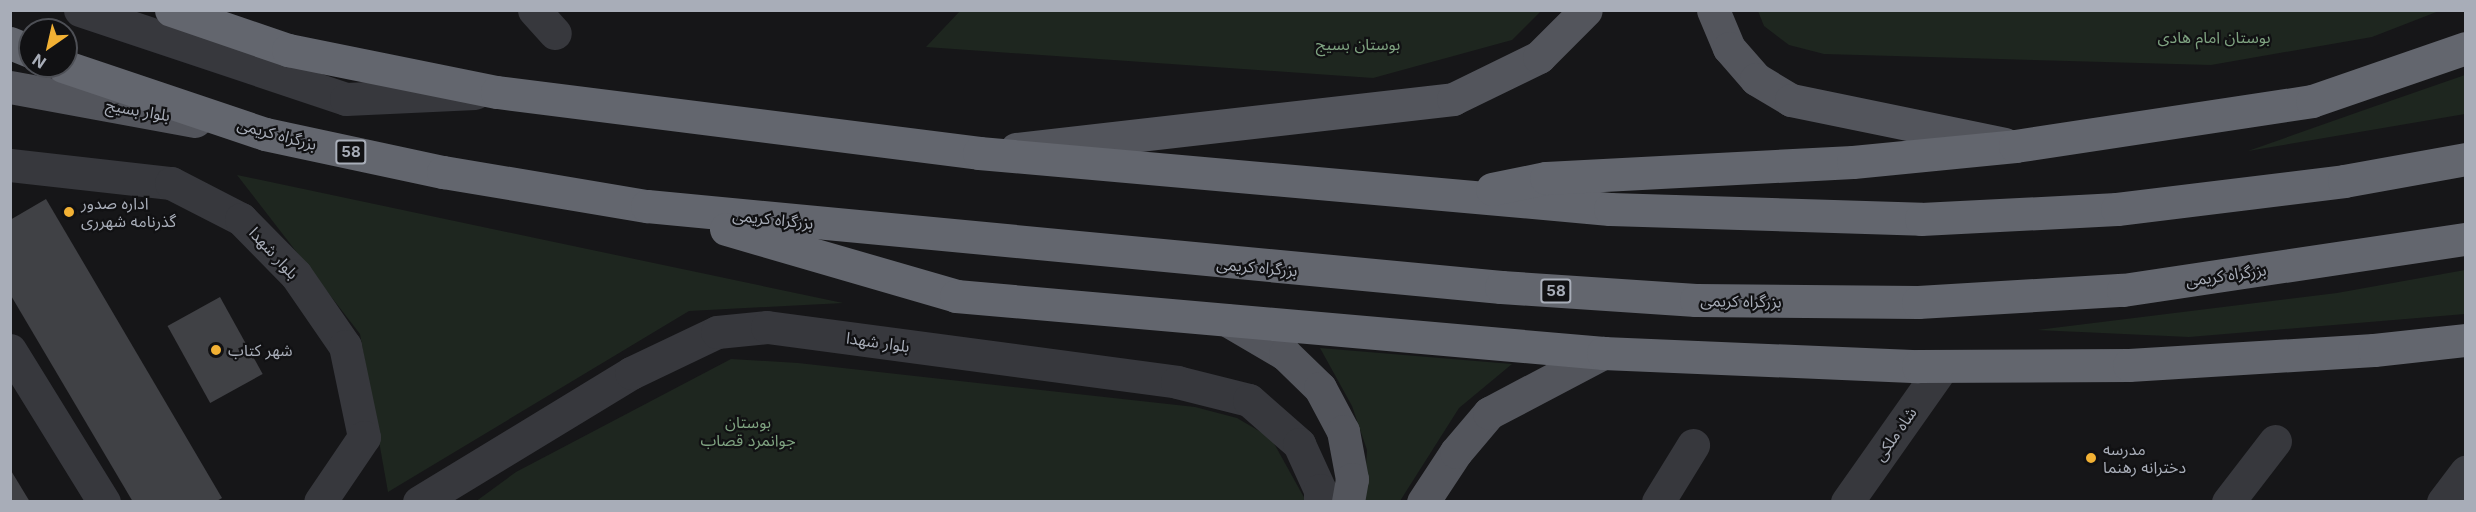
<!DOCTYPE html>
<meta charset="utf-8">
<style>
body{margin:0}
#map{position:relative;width:2476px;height:512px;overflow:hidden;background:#161618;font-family:Inter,"Noto Sans Arabic",sans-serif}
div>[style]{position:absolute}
.green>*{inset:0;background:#1e261f}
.building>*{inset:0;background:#404145;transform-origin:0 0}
.minor>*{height:33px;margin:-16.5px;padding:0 16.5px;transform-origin:16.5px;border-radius:16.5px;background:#37383d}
.major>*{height:33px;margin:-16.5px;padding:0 16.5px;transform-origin:16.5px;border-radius:16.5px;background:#53555c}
.highway>*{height:33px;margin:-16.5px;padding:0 16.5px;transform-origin:16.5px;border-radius:16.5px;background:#63666e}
.dots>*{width:16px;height:16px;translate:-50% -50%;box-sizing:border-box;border:3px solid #111113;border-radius:50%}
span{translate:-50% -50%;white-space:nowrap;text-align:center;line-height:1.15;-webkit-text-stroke:4.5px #111113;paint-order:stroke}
.shield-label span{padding:2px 4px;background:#111113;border:2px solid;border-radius:4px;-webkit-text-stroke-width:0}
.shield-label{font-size:15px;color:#a8adb8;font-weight:700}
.park-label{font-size:16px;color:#7fa381}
.street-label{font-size:16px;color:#a8adb8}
.poi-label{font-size:16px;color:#a8adb8}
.left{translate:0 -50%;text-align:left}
.frame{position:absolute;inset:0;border:12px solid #a8adb8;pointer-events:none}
.north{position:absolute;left:18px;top:18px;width:60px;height:60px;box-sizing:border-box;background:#111113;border:2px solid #4d4f55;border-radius:50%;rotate:214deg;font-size:16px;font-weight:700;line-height:24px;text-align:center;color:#a8adb8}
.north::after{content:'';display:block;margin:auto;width:21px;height:27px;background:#f2b134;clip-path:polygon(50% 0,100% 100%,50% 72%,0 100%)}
</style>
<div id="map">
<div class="green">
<i style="clip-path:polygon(960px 11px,960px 10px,1541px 11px,1512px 40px,1373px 78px,926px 47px)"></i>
<i style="clip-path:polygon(1758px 11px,2439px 11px,2372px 37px,2211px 65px,1824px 54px,1789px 45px,1764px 26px)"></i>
<i style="clip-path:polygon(2465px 75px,2465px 114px,2248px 151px,2367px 109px)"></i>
<i style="clip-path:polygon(237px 175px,843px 303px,689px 311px,388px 492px,360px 334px)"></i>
<i style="clip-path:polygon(2465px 270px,2465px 314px,2189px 337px,2037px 330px,2337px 293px)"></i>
<i style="clip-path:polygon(1320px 348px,1512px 364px,1459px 408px,1400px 501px,1364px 501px,1367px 450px,1352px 406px)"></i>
<i style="clip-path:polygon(731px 359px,798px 363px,1195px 407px,1237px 418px,1271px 438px,1306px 501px,475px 502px,516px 472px)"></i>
</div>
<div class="building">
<i style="clip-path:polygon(46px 199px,222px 498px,215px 502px,133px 502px,10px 294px,10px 220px)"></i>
<i style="left:220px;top:297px;width:88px;height:60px;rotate:61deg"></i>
<i style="clip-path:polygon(10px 469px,30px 502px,10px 502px)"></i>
</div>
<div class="minor">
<i style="left:80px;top:10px;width:280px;rotate:18.5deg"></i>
<i style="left:346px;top:99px;width:129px;rotate:-2.7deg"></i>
<i style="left:534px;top:10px;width:31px;rotate:48deg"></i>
<i style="left:10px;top:165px;width:162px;rotate:6.4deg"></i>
<i style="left:171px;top:183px;width:79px;rotate:27.2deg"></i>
<i style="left:241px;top:219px;width:78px;rotate:45.5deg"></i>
<i style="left:296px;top:275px;width:86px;rotate:55.4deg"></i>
<i style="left:345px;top:346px;width:93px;rotate:78.2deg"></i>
<i style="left:364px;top:437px;width:78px;rotate:124.1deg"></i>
<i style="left:10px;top:350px;width:179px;rotate:58.3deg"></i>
<i style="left:419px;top:502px;width:248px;rotate:-31.3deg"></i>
<i style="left:631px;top:373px;width:95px;rotate:-25.5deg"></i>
<i style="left:717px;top:332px;width:50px;rotate:-5.7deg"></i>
<i style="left:767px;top:327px;width:414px;rotate:7.6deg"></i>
<i style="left:1177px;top:382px;width:74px;rotate:14deg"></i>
<i style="left:1249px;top:400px;width:67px;rotate:41.3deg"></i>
<i style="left:1299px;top:444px;width:51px;rotate:65.5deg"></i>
<i style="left:1320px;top:490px;width:12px;rotate:90deg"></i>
<i style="left:1658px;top:502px;width:67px;rotate:-58.4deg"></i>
<i style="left:1847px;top:502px;width:166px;rotate:-54.8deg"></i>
<i style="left:2228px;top:502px;width:77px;rotate:-52.4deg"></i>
<i style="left:2443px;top:502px;width:38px;rotate:-53deg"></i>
</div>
<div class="major">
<i style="left:1713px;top:10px;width:41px;rotate:67.2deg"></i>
<i style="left:1729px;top:48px;width:41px;rotate:48.9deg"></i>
<i style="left:1756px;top:79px;width:41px;rotate:31deg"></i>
<i style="left:1791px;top:100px;width:218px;rotate:11.6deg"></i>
<i style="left:10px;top:87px;width:188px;rotate:10.4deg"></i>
<i style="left:1016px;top:149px;width:440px;rotate:-6.5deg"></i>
<i style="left:1453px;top:99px;width:96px;rotate:-26deg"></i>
<i style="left:1539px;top:57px;width:66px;rotate:-45deg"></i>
<i style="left:1227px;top:320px;width:67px;rotate:30.4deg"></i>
<i style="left:1285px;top:354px;width:49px;rotate:44.2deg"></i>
<i style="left:1320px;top:388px;width:49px;rotate:61.9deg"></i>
<i style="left:1343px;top:431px;width:49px;rotate:79.4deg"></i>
<i style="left:1352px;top:479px;width:23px;rotate:100deg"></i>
<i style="left:1423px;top:502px;width:60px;rotate:-56.6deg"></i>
<i style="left:1456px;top:452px;width:51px;rotate:-49.8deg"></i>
<i style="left:1489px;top:413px;width:129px;rotate:-27.8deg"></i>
</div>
<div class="highway">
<i style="left:171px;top:10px;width:124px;rotate:18.9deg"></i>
<i style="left:288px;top:50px;width:213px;rotate:11.4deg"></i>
<i style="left:497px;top:92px;width:486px;rotate:7.2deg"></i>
<i style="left:979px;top:153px;width:633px;rotate:5.07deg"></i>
<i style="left:1610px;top:209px;width:311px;rotate:1.8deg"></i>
<i style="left:1921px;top:219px;width:196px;rotate:-2.9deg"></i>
<i style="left:2117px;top:209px;width:229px;rotate:-7deg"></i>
<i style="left:2344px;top:181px;width:124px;rotate:-10.2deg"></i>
<i style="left:10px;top:43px;width:22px;rotate:22deg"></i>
<i style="left:63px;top:66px;width:213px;rotate:18.6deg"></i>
<i style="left:265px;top:134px;width:182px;rotate:12.1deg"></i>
<i style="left:443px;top:172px;width:207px;rotate:9.5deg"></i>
<i style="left:647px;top:206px;width:858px;rotate:5.42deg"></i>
<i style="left:1501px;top:287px;width:195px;rotate:3.8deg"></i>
<i style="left:1696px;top:300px;width:222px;rotate:0.5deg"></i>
<i style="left:1918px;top:302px;width:205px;rotate:-3.4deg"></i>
<i style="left:2123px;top:290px;width:347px;rotate:-8.5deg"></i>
<i style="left:1492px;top:189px;width:55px;rotate:-11.5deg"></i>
<i style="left:1546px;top:178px;width:307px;rotate:-3deg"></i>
<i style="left:1853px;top:162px;width:163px;rotate:-5.6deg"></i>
<i style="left:2015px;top:146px;width:300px;rotate:-8.6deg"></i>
<i style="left:2312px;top:101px;width:163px;rotate:-19deg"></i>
<i style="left:726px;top:229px;width:240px;rotate:16.2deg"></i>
<i style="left:956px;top:296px;width:650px;rotate:5.03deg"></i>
<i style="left:1603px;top:353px;width:315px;rotate:2.4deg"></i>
<i style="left:1918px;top:366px;width:211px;rotate:-0.3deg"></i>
<i style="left:2129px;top:365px;width:245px;rotate:-3.5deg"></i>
<i style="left:2374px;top:350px;width:93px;rotate:-6.2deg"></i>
</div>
<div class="dots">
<i style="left:69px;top:212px;background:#f2b134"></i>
<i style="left:216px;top:350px;background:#f2b134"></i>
<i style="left:2091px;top:458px;background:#f2b134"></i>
</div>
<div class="shield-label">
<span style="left:351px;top:152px">58</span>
<span style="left:1556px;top:291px">58</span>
</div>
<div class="park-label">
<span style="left:2214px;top:37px">بوستان امام هادی</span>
<span style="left:1358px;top:44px">بوستان بسیج</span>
<span style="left:748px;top:431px">بوستان<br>جوانمرد قصاب</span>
</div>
<div class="street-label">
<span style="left:138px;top:110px;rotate:10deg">بلوار بسیج</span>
<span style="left:277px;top:134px;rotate:15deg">بزرگراه کریمی</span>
<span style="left:773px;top:219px;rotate:6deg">بزرگراه کریمی</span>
<span style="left:274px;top:253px;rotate:47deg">بلوار شهدا</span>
<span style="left:1257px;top:267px;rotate:5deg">بزرگراه کریمی</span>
<span style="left:2226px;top:275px;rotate:-8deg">بزرگراه کریمی</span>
<span style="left:1741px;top:301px;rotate:1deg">بزرگراه کریمی</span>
<span style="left:878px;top:342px;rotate:8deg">بلوار شهدا</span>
<span style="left:1895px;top:434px;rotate:-55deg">شاه ملکی</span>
</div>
<div class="poi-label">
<span class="left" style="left:81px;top:212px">اداره صدور<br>گذرنامه شهرری</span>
<span class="left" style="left:228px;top:350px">شهر کتاب</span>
<span class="left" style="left:2103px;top:458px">مدرسه<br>دخترانه رهنما</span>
</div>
<div class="frame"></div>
<div class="north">N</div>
</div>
